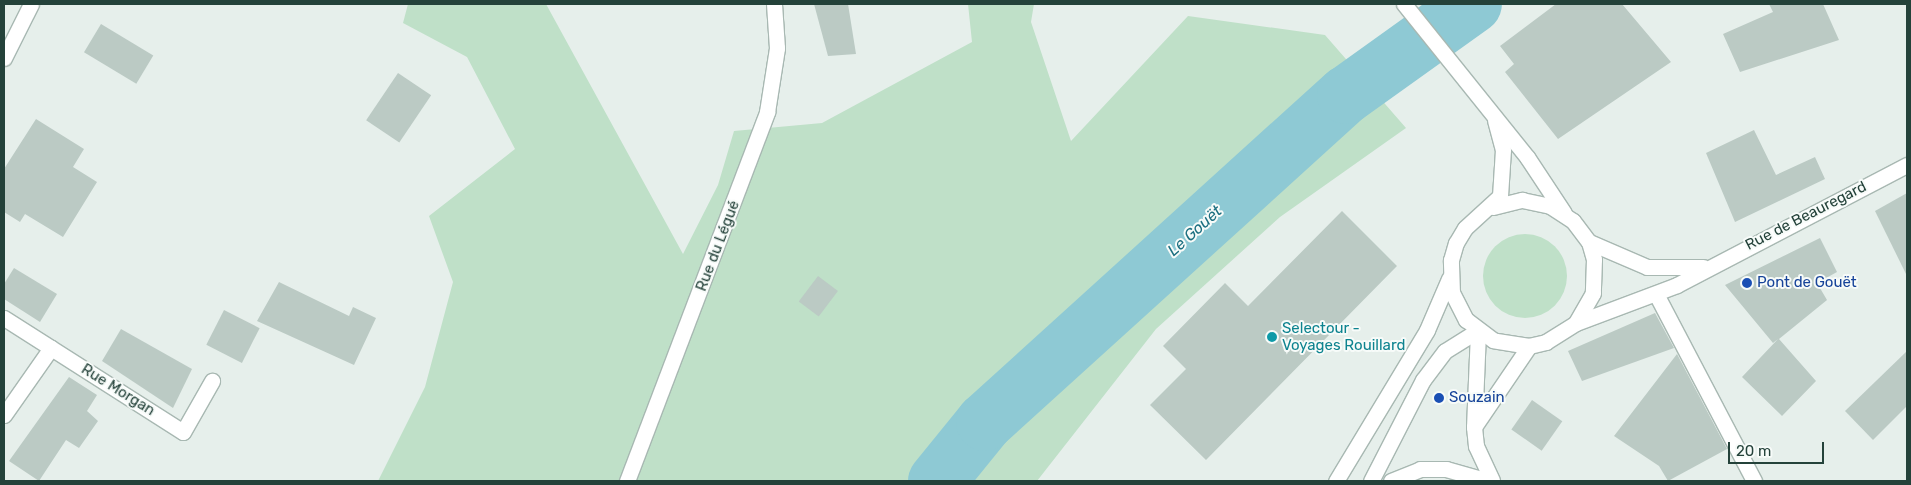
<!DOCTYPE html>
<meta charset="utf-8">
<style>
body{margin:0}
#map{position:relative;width:1911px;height:485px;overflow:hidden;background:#e6efeb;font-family:Rubik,sans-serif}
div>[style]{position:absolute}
.green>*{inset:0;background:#bfe0c8}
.round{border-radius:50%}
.river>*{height:58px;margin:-29px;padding:0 29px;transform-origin:29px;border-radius:29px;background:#8ec9d4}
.building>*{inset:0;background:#bbcac4;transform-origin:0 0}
.roads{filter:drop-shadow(1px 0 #a8b8b2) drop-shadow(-1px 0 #a8b8b2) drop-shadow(0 1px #a8b8b2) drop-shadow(0 -1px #a8b8b2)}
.street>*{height:15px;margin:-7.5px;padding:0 7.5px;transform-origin:7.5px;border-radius:7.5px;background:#fff}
.secondary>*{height:15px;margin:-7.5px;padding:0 7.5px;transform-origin:7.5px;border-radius:7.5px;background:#fff}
.dots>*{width:14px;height:14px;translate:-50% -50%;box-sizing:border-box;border:2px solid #f7fbf9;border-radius:50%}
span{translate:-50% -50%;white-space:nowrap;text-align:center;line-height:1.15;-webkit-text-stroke:4px #f7fbf9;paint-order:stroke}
.street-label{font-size:15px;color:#24423a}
.transit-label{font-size:15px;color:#164399}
.left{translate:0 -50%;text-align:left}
.culture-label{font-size:15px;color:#0d838f}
.water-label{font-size:16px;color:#1c6f80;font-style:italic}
.frame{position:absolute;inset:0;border:5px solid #24423a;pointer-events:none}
.scale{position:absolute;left:1728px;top:442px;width:96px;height:22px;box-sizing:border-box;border:2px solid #24423a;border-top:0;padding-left:6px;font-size:15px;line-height:18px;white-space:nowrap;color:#24423a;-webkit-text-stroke:4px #f7fbf9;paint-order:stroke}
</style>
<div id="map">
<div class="green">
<i style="clip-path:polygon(408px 4px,546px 4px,683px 254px,718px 185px,734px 131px,822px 123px,972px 42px,968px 4px,1034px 4px,1031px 22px,1071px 141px,1188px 16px,1325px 35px,1406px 128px,1280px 217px,1156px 329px,1037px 481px,378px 481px,425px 387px,453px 282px,429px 216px,515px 149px,467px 57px,403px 23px)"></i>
<i class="round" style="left:1483px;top:234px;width:84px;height:84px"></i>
</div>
<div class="river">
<i style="left:937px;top:481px;width:76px;rotate:-50.9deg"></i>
<i style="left:985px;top:422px;width:487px;rotate:-42.2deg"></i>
<i style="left:1346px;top:95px;width:156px;rotate:-35.6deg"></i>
</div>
<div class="building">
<i style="clip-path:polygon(814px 4px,848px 4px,856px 54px,828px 56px)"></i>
<i style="clip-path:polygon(1556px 4px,1622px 4px,1671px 62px,1558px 139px,1505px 72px,1514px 64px,1500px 46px)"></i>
<i style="clip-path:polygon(1769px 4px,1823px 4px,1839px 40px,1740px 72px,1723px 34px,1773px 12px)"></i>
<i style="left:101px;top:24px;width:61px;height:33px;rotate:31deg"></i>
<i style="left:398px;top:73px;width:40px;height:57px;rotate:34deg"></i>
<i style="clip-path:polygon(36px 119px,84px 149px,73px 167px,97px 182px,63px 237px,25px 214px,20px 222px,4px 212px,4px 169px)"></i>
<i style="clip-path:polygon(1754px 130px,1776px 175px,1815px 157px,1825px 179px,1735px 222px,1706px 153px)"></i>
<i style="clip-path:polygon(1907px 193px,1907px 276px,1875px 211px)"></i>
<i style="clip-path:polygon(1342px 211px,1397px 266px,1206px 460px,1150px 405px,1186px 369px,1163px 346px,1225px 283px,1248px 306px)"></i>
<i style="clip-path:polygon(1820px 238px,1837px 272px,1817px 283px,1827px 300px,1779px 339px,1816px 381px,1782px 416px,1742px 377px,1778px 339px,1773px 343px,1725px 285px)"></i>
<i style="clip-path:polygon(14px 268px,57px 294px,40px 322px,4px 299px,4px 284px)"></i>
<i style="left:818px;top:276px;width:25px;height:32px;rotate:37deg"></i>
<i style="clip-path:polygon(279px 282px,349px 316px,353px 307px,376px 318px,354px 365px,257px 321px)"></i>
<i style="left:224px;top:310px;width:40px;height:39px;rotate:27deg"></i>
<i style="clip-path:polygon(1655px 313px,1674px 348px,1582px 381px,1568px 351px)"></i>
<i style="clip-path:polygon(121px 329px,192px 369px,173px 408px,102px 361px)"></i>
<i style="clip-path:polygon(1907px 351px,1907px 406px,1873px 440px,1845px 411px)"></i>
<i style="clip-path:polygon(1677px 354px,1727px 449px,1668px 481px,1659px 466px,1614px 436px)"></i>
<i style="clip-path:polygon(69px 377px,97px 395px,87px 411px,98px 421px,79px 448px,66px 440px,39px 481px,9px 461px)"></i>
<i style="left:1532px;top:400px;width:37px;height:36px;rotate:35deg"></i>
</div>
<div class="roads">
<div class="street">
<i style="left:4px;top:58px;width:60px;rotate:-63.4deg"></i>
<i style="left:1656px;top:294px;width:211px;rotate:62.3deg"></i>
<i style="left:4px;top:318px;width:212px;rotate:32.5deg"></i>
<i style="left:183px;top:432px;width:59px;rotate:-60.4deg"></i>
<i style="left:4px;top:415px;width:82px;rotate:-55deg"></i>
</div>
<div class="secondary">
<i style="left:1404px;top:4px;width:196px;rotate:51.2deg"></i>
<i style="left:1527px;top:157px;width:67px;rotate:56.5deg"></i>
<i style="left:1493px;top:207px;width:30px;rotate:-14deg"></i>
<i style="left:1522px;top:200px;width:29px;rotate:12deg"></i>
<i style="left:1550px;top:206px;width:27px;rotate:33deg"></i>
<i style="left:1573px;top:221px;width:26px;rotate:53deg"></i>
<i style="left:1589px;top:242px;width:18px;rotate:74deg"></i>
<i style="left:1594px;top:259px;width:34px;rotate:92deg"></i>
<i style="left:1593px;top:293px;width:34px;rotate:120deg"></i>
<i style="left:1576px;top:323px;width:36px;rotate:148deg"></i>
<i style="left:1546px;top:342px;width:17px;rotate:167deg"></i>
<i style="left:1529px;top:346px;width:36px;rotate:-171deg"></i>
<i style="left:1493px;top:340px;width:34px;rotate:-143deg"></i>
<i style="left:1466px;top:320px;width:30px;rotate:-117deg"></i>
<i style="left:1452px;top:293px;width:33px;rotate:-92deg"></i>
<i style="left:1451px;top:260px;width:18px;rotate:-74deg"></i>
<i style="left:1456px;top:243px;width:17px;rotate:-59deg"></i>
<i style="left:1465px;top:228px;width:47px;rotate:-42.4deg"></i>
<i style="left:1500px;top:196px;width:46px;rotate:-86.3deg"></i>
<i style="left:1503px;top:150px;width:30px;rotate:-105deg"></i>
<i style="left:1589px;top:242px;width:63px;rotate:23.3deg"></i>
<i style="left:1647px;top:267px;width:56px"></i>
<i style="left:1576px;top:323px;width:108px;rotate:-20.6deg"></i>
<i style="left:1677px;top:285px;width:259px;rotate:-27.6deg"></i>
<i style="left:1478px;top:332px;width:95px;rotate:92.4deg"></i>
<i style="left:1474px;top:427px;width:19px;rotate:84deg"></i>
<i style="left:1476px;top:446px;width:38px;rotate:65deg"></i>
<i style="left:1474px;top:427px;width:98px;rotate:-55.8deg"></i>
<i style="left:627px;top:481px;width:395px;rotate:-69.2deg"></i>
<i style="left:767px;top:112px;width:65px;rotate:-81.1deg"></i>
<i style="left:777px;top:48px;width:44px;rotate:-93.9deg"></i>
<i style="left:1336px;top:481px;width:176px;rotate:-58.9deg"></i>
<i style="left:1427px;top:330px;width:56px;rotate:-66.7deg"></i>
<i style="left:1371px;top:481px;width:114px;rotate:-62.8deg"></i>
<i style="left:1423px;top:380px;width:36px;rotate:-53deg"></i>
<i style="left:1445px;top:351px;width:38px;rotate:-32deg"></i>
<i style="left:1391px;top:481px;width:31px;rotate:-22deg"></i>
<i style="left:1420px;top:469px;width:26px"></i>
<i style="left:1446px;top:469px;width:44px;rotate:15.9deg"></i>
</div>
</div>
<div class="dots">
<i style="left:1747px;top:283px;background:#1a4fb4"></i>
<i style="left:1272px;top:337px;background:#0f9aa8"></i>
<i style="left:1439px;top:398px;background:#1a4fb4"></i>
</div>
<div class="street-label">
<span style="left:1806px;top:216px;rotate:-27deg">Rue de Beauregard</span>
<span style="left:718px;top:246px;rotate:-69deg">Rue du Légué</span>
<span style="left:118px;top:390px;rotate:32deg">Rue Morgan</span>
</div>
<div class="transit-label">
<span class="left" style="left:1757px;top:283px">Pont de Gouët</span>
<span class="left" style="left:1449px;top:398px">Souzain</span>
</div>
<div class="culture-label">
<span class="left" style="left:1282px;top:337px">Selectour -<br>Voyages Rouillard</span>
</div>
<div class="water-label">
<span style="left:1195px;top:231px;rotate:-42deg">Le Gouët</span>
</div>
<div class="frame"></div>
<div class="scale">20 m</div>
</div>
